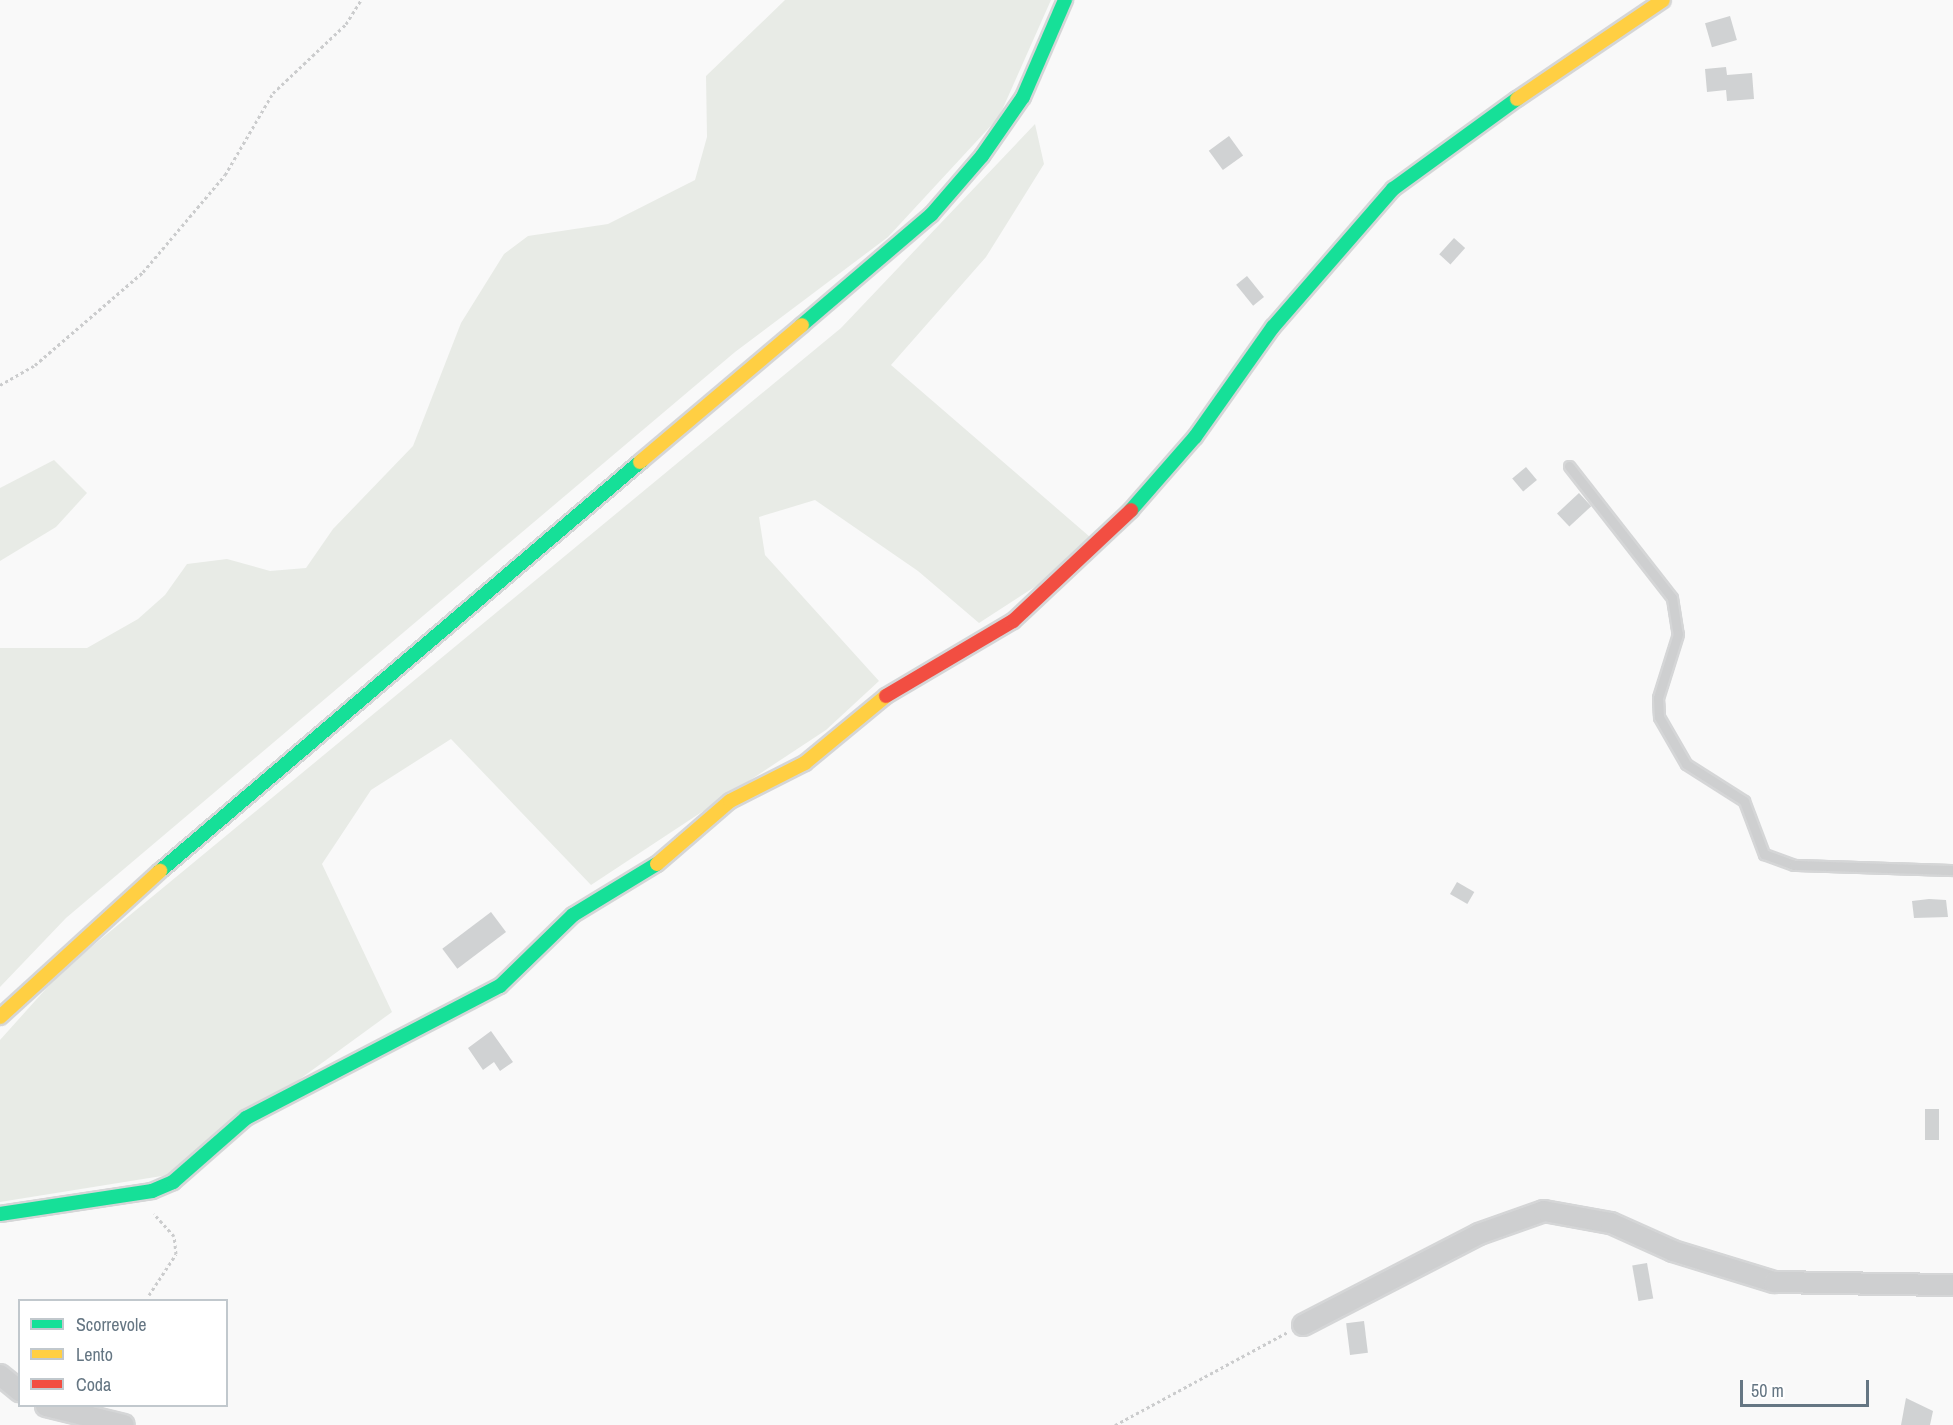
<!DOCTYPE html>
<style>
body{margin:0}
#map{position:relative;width:1953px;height:1425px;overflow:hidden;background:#f9f9f9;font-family:"Archivo Narrow",sans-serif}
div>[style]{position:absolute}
.green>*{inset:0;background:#e8ebe6}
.building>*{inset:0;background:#d0d2d3;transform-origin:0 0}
.path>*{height:3px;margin-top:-1.5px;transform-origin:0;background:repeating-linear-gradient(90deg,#cbcccd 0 3px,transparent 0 6px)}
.roads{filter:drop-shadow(2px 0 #d5d6d7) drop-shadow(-2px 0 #d5d6d7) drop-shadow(0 2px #d5d6d7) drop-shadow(0 -2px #d5d6d7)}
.lane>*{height:9px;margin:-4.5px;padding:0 4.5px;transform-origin:4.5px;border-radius:4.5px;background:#cecfd0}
.street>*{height:20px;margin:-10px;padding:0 10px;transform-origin:10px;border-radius:10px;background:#cecfd0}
.fast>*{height:14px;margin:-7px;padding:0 7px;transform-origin:7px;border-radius:7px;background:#16e098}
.slow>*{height:14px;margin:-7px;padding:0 7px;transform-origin:7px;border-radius:7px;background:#ffcf43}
.jam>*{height:14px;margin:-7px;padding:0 7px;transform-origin:7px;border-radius:7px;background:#f24e42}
span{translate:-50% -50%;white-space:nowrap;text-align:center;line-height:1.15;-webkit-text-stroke:6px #fff;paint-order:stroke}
.legend{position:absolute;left:18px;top:1299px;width:210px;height:108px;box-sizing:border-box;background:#fff;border:2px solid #c1c8cd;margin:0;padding:8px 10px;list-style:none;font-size:18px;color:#657683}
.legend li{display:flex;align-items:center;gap:12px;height:30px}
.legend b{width:30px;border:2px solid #c1c8cd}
.scale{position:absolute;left:1740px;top:1380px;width:129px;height:27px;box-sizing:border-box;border:3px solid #657683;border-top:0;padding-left:8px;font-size:18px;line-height:21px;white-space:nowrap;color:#657683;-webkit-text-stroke:4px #fff;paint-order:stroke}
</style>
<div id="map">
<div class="green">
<i style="clip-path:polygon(785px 0,1051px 0,999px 117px,888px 237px,735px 352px,66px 918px,0 987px,0 648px,87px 648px,138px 619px,165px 595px,187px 564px,227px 559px,270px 571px,306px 568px,333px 529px,413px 446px,461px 323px,504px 254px,528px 236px,608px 224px,695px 180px,707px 137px,706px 76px)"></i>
<i style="clip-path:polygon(1035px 124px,1044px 164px,986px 257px,891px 365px,1090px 537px,1064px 568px,979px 623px,918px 571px,815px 500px,759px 517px,765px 555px,879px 681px,826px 730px,591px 885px,451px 739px,371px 790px,322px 864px,392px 1012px,168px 1175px,0 1202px,0 1040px,61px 972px,841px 328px)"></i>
<i style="clip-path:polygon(54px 460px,87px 493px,56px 527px,0 561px,0 488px)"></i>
</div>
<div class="building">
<i style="left:1730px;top:16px;width:25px;height:26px;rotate:74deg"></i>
<i style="clip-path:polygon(1726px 67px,1727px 75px,1752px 73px,1754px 99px,1727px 101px,1726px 90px,1707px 92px,1705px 69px)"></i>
<i style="left:1229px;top:136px;width:24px;height:25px;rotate:54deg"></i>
<i style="left:1454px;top:238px;width:15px;height:22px;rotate:42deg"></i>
<i style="left:1247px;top:276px;width:27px;height:14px;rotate:51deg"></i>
<i style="left:1526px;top:467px;width:17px;height:18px;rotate:50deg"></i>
<i style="left:1579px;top:493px;width:18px;height:30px;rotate:47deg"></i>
<i style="left:1457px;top:882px;width:20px;height:14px;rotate:30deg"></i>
<i style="clip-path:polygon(1929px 899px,1946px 900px,1948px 917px,1914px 918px,1912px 901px)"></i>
<i style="left:491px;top:912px;width:25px;height:61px;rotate:53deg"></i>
<i style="clip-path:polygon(491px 1031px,513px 1062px,500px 1071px,494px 1062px,483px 1070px,468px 1048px)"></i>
<i style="left:1925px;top:1109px;width:14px;height:31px"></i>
<i style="left:1647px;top:1263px;width:36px;height:15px;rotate:80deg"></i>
<i style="left:1364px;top:1321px;width:32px;height:18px;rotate:83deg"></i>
<i style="clip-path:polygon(1906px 1398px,1933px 1411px,1930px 1425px,1901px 1425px)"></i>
</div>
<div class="path">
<i style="left:0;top:385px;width:40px;rotate:-29.7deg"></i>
<i style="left:35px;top:365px;width:143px;rotate:-40.7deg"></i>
<i style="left:143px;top:272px;width:127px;rotate:-49.8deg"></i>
<i style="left:225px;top:175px;width:95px;rotate:-59.7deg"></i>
<i style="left:273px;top:93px;width:100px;rotate:-43.4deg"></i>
<i style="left:346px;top:24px;width:28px;rotate:-58deg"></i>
<i style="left:149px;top:1295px;width:49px;rotate:-56.6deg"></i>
<i style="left:176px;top:1254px;width:18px;rotate:-96deg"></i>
<i style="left:174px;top:1236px;width:30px;rotate:-132deg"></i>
<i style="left:1115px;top:1425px;width:196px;rotate:-28.3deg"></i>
</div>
<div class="roads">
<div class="lane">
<i style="left:1569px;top:466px;width:167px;rotate:52deg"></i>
<i style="left:1672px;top:598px;width:36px;rotate:81deg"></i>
<i style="left:1678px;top:634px;width:67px;rotate:107.4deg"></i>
<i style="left:1658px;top:698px;width:19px;rotate:87deg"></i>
<i style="left:1659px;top:717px;width:54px;rotate:60.1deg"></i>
<i style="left:1686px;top:764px;width:69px;rotate:32.5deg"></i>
<i style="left:1744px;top:801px;width:57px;rotate:69.3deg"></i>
<i style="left:1764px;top:854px;width:32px;rotate:20deg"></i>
<i style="left:1794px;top:865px;width:159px;rotate:1.8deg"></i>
</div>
<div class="street">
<i style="left:1303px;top:1325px;width:198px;rotate:-27.3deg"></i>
<i style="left:1479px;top:1234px;width:69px;rotate:-19.5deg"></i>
<i style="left:1544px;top:1211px;width:68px;rotate:10.2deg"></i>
<i style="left:1611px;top:1223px;width:68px;rotate:24.3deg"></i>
<i style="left:1673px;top:1251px;width:106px;rotate:17.1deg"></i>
<i style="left:1774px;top:1282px;width:179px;rotate:1deg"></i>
<i style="left:0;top:1375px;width:26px;rotate:39deg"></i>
<i style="left:46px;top:1406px;width:80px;rotate:13.7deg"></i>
</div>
<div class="fast">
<i style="left:802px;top:325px;width:170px;rotate:-40.5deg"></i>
<i style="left:931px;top:215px;width:78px;rotate:-49.2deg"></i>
<i style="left:982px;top:156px;width:72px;rotate:-55.2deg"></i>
<i style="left:1023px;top:97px;width:106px;rotate:-66.6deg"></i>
<i style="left:1131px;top:510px;width:97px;rotate:-48.8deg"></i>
<i style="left:1195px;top:437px;width:135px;rotate:-54.7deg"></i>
<i style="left:1273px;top:327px;width:183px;rotate:-49deg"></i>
<i style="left:1393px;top:189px;width:153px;rotate:-36deg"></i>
<i style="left:160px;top:871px;width:631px;rotate:-40.43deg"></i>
<i style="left:0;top:1214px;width:154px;rotate:-8.6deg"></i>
<i style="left:152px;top:1191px;width:23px;rotate:-23deg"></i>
<i style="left:173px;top:1182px;width:97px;rotate:-41.2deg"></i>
<i style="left:246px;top:1118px;width:286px;rotate:-27.5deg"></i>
<i style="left:500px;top:986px;width:102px;rotate:-44.2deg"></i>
<i style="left:573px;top:915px;width:98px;rotate:-31.3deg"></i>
</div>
<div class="slow">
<i style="left:1517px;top:99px;width:176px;rotate:-34.1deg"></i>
<i style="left:640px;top:462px;width:212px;rotate:-40.2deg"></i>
<i style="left:657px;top:864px;width:96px;rotate:-40.8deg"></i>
<i style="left:730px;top:801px;width:84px;rotate:-26.9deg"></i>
<i style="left:805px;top:763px;width:105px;rotate:-39.6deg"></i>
<i style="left:0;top:1017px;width:217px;rotate:-42.4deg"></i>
</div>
<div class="jam">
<i style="left:886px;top:696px;width:147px;rotate:-30.6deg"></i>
<i style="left:1013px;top:621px;width:162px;rotate:-43.2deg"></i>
</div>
</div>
<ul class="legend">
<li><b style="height:8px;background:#16e098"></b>Scorrevole</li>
<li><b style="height:8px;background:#ffcf43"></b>Lento</li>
<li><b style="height:8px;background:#f24e42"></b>Coda</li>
</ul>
<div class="scale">50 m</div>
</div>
